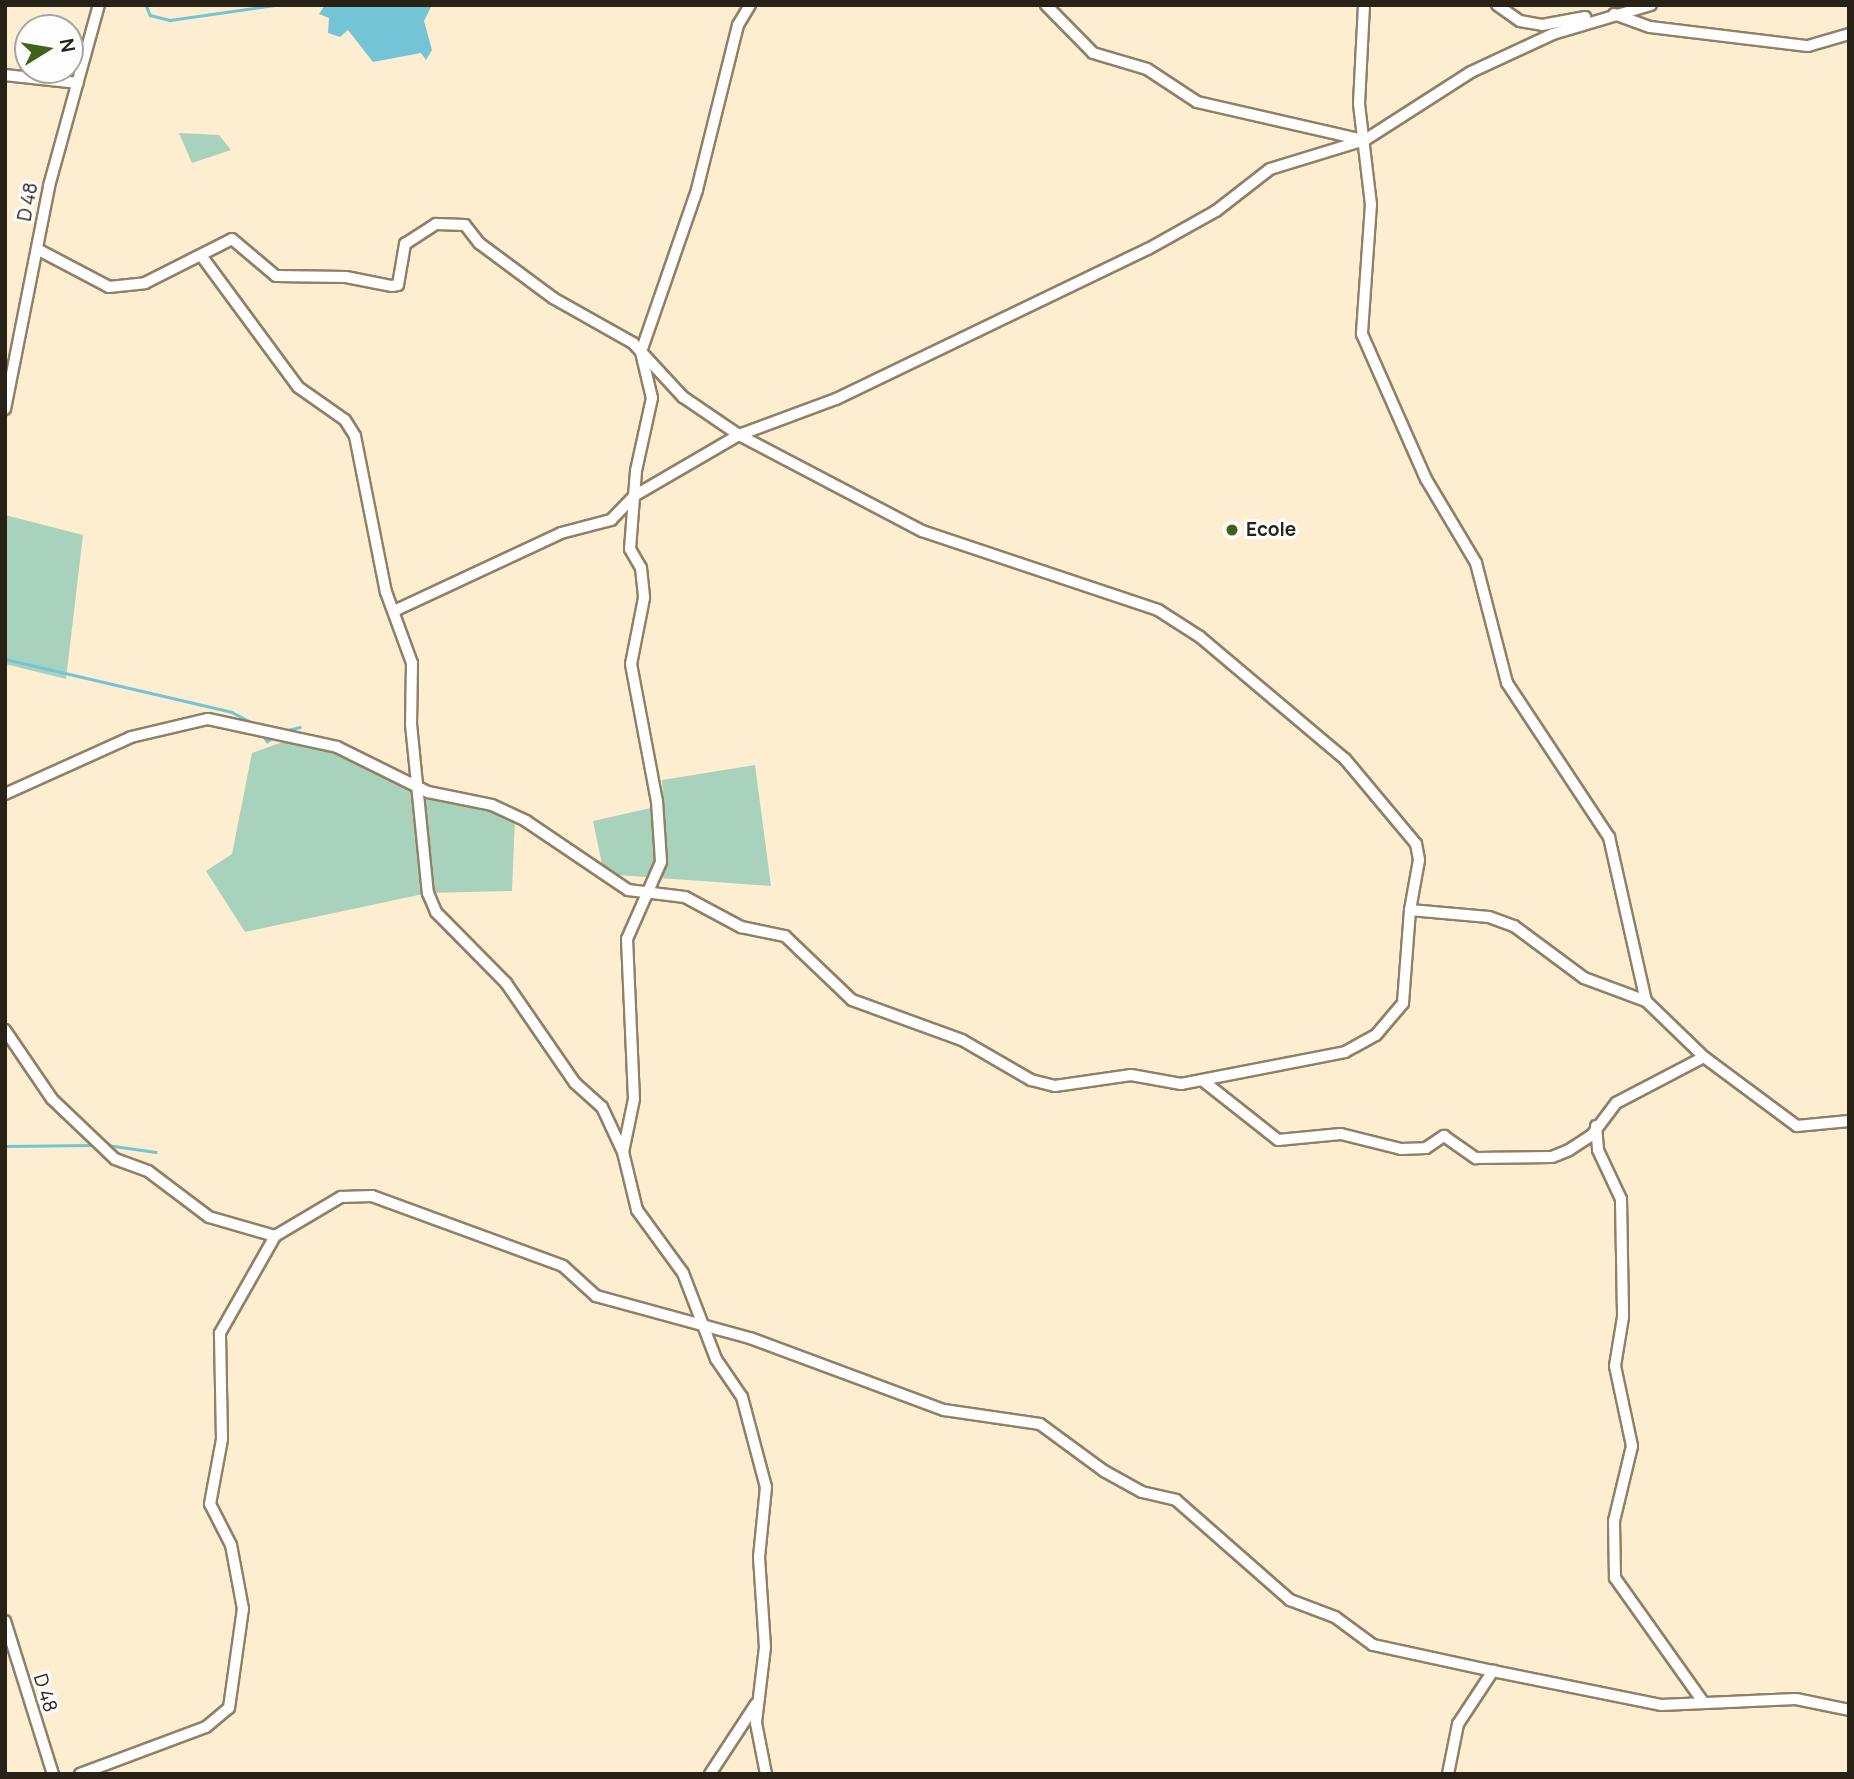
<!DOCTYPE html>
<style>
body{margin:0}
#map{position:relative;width:1854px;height:1779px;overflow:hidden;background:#feeed1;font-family:Manrope,sans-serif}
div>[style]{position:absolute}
.green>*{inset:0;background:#a8d2bb}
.water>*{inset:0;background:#73c5d6}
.stream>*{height:2.5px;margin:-1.25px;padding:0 1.25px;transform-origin:1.25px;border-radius:1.25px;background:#73c5d6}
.roads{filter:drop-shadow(2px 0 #908066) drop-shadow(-2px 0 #908066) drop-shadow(0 2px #908066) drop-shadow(0 -2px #908066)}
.minor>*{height:10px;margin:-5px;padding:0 5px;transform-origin:5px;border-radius:5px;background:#fff}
.dots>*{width:19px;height:19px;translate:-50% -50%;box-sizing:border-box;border:4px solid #fdfdfd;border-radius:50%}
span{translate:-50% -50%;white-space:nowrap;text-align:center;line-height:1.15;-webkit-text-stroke:6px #fdfdfd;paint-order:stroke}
.street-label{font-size:19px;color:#272116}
.poi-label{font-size:19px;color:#272116;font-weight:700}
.left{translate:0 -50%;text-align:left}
.frame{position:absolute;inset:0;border:7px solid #272116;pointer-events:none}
.north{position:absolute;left:14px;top:14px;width:70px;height:70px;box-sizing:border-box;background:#fdfdfd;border:2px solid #a7a5a1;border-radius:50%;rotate:79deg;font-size:19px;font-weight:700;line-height:28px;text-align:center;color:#272116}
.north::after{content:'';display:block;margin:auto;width:24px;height:32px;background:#40631a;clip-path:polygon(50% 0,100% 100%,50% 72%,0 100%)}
</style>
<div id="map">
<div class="green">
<i style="clip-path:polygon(179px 133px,219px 135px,231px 150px,192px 163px)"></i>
<i style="clip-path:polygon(5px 515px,83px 535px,66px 679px,5px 664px)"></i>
<i style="clip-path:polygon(294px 738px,337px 747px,428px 792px,515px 816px,512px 891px,428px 893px,245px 932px,206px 871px,232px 854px,252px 753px)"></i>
<i style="clip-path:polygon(755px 765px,771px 886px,604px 874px,593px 821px,664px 805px,662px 780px)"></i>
</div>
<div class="water">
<i style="clip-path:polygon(325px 5px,432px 5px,424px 21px,432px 50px,426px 60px,421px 53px,373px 62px,348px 30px,340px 37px,328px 33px,329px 18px,319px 14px)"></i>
</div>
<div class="stream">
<i style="left:146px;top:5px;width:11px;rotate:68deg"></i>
<i style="left:150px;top:15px;width:21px;rotate:14deg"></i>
<i style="left:170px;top:20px;width:107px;rotate:-8.1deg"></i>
<i style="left:5px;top:659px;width:233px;rotate:13.1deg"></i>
<i style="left:232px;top:712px;width:27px;rotate:28deg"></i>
<i style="left:284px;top:731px;width:16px;rotate:-14deg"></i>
<i style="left:262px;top:734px;width:9px;rotate:54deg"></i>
<i style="left:267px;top:741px;width:9px;rotate:-32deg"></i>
<i style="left:107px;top:1145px;width:49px;rotate:8.1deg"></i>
<i style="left:5px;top:1146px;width:89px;rotate:-0.6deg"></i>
</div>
<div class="roads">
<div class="minor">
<i style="left:750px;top:5px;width:23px;rotate:121deg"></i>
<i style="left:738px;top:25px;width:170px;rotate:104deg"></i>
<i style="left:697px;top:190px;width:171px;rotate:109.1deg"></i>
<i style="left:641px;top:352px;width:47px;rotate:76.6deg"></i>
<i style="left:652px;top:398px;width:75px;rotate:102.4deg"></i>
<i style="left:636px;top:471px;width:78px;rotate:94.4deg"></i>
<i style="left:630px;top:549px;width:22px;rotate:60deg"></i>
<i style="left:641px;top:568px;width:30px;rotate:84deg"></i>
<i style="left:644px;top:598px;width:67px;rotate:101.1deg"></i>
<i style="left:631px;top:664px;width:139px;rotate:79.3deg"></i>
<i style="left:657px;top:801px;width:61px;rotate:86.2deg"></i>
<i style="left:661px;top:862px;width:84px;rotate:113.8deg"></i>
<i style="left:627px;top:939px;width:160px;rotate:87.5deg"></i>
<i style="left:634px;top:1099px;width:54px;rotate:101.7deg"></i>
<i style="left:623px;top:1152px;width:60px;rotate:76.4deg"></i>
<i style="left:637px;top:1210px;width:78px;rotate:53.9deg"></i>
<i style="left:683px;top:1273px;width:92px;rotate:69deg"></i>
<i style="left:716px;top:1359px;width:46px;rotate:55.6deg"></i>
<i style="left:742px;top:1397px;width:93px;rotate:75.1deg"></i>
<i style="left:766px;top:1487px;width:70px;rotate:95.7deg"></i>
<i style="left:759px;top:1557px;width:90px;rotate:86.2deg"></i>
<i style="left:765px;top:1647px;width:77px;rotate:96.8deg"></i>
<i style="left:756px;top:1723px;width:52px;rotate:78.9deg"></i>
<i style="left:1046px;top:5px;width:67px;rotate:45.6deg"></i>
<i style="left:1093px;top:53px;width:56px;rotate:16.5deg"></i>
<i style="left:1147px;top:69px;width:60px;rotate:33.4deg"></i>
<i style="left:1197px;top:102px;width:165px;rotate:12.9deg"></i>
<i style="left:1364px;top:5px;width:99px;rotate:92.9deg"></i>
<i style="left:1359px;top:104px;width:101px;rotate:83.2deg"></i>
<i style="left:1371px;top:204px;width:130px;rotate:94deg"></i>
<i style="left:1362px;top:334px;width:158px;rotate:66.2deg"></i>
<i style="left:1426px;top:479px;width:98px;rotate:59.2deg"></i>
<i style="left:1476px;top:563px;width:124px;rotate:75.5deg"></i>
<i style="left:1507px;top:683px;width:185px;rotate:56.5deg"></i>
<i style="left:1609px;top:837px;width:168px;rotate:77.3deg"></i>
<i style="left:1646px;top:1001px;width:81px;rotate:44deg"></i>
<i style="left:1497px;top:5px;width:28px;rotate:35deg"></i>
<i style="left:1520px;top:21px;width:22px;rotate:10deg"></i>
<i style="left:1542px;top:25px;width:44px;rotate:-10.5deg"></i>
<i style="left:1614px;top:14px;width:38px;rotate:20deg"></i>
<i style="left:1650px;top:27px;width:159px;rotate:6.9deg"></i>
<i style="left:1808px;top:46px;width:43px;rotate:-16.3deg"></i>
<i style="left:5px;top:75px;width:73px;rotate:6.3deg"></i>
<i style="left:37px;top:249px;width:81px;rotate:27.8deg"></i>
<i style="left:109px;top:287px;width:36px;rotate:-6deg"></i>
<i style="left:145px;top:283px;width:97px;rotate:-26.8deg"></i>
<i style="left:232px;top:239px;width:57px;rotate:40.1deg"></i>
<i style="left:276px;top:276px;width:70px;rotate:0.8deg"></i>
<i style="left:346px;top:277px;width:47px;rotate:11.1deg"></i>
<i style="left:392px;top:286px;width:6px;rotate:-9deg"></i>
<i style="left:398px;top:285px;width:42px;rotate:-80.3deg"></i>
<i style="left:405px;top:244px;width:37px;rotate:-33deg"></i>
<i style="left:436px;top:224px;width:29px;rotate:2deg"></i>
<i style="left:465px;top:225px;width:23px;rotate:52deg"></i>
<i style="left:479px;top:243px;width:92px;rotate:36.6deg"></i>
<i style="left:553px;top:298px;width:92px;rotate:29.4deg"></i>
<i style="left:633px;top:343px;width:74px;rotate:47.2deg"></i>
<i style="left:683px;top:397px;width:68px;rotate:34.2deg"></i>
<i style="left:739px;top:435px;width:207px;rotate:27.7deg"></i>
<i style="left:922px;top:531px;width:249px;rotate:18.5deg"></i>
<i style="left:1158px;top:610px;width:50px;rotate:32.7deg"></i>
<i style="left:1200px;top:637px;width:189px;rotate:40.1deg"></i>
<i style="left:1345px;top:759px;width:111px;rotate:50.1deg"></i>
<i style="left:1416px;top:844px;width:16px;rotate:79deg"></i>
<i style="left:1419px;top:860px;width:51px;rotate:100.2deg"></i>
<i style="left:1410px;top:910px;width:79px;rotate:5.1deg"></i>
<i style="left:1489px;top:917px;width:27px;rotate:20deg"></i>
<i style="left:1514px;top:926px;width:87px;rotate:36.6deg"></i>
<i style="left:1584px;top:978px;width:66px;rotate:20.4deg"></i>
<i style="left:203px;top:258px;width:160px;rotate:53.6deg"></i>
<i style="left:298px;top:387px;width:57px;rotate:35.1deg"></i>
<i style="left:345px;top:420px;width:19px;rotate:58deg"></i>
<i style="left:355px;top:436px;width:159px;rotate:78.8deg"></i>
<i style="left:386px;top:592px;width:76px;rotate:69.9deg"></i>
<i style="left:412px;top:663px;width:61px;rotate:90.9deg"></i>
<i style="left:411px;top:724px;width:170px;rotate:84.3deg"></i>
<i style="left:428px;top:893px;width:21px;rotate:67deg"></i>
<i style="left:436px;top:912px;width:100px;rotate:45.4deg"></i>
<i style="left:506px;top:983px;width:121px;rotate:55.4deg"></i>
<i style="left:575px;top:1083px;width:36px;rotate:42deg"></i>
<i style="left:602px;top:1107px;width:50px;rotate:65deg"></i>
<i style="left:5px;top:409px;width:227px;rotate:-78.8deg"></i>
<i style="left:49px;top:186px;width:188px;rotate:-74.6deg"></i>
<i style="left:394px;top:611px;width:184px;rotate:-25deg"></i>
<i style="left:561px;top:533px;width:52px;rotate:-14.6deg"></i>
<i style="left:611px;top:520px;width:33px;rotate:-46deg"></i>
<i style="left:634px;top:496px;width:121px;rotate:-30.2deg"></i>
<i style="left:739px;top:435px;width:103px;rotate:-20.4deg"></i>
<i style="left:836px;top:399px;width:346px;rotate:-25.7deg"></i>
<i style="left:1148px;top:249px;width:78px;rotate:-29.2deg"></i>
<i style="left:1216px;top:211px;width:68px;rotate:-37.9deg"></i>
<i style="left:1270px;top:169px;width:99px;rotate:-17deg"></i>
<i style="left:1365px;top:140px;width:126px;rotate:-32.7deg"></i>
<i style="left:1471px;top:72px;width:90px;rotate:-24.9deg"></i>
<i style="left:1553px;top:34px;width:102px;rotate:-16.5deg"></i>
<i style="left:5px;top:794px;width:138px;rotate:-24.3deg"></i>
<i style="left:131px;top:737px;width:79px;rotate:-13.2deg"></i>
<i style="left:208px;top:719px;width:132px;rotate:12.2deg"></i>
<i style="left:337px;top:747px;width:102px;rotate:26.3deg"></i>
<i style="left:428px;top:792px;width:65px;rotate:11.5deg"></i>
<i style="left:492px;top:805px;width:38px;rotate:25deg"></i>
<i style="left:526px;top:821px;width:123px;rotate:34.1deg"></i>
<i style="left:628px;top:890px;width:57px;rotate:7deg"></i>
<i style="left:685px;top:897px;width:64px;rotate:28.2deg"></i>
<i style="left:741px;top:927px;width:45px;rotate:11.6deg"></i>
<i style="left:785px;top:936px;width:93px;rotate:43.7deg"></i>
<i style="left:852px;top:1000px;width:117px;rotate:20deg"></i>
<i style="left:962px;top:1040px;width:80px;rotate:30.1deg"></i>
<i style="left:1031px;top:1080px;width:25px;rotate:14deg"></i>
<i style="left:1055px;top:1086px;width:77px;rotate:-8.2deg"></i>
<i style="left:1131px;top:1075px;width:51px;rotate:10.2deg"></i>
<i style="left:1181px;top:1084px;width:167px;rotate:-11deg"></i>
<i style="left:1345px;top:1052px;width:35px;rotate:-29deg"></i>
<i style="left:1376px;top:1035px;width:42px;rotate:-49.8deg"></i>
<i style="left:1403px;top:1003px;width:93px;rotate:-85.7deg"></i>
<i style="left:5px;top:1030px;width:83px;rotate:55.7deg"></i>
<i style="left:52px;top:1099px;width:87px;rotate:43.6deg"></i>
<i style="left:115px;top:1159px;width:35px;rotate:20deg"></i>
<i style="left:148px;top:1171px;width:76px;rotate:37deg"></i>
<i style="left:209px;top:1217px;width:69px;rotate:16.1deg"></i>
<i style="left:275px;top:1236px;width:77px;rotate:-30.6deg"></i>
<i style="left:341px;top:1197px;width:31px;rotate:-2deg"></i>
<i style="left:372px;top:1196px;width:203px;rotate:20.1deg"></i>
<i style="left:563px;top:1266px;width:45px;rotate:42.3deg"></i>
<i style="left:596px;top:1296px;width:160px;rotate:15.3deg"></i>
<i style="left:750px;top:1338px;width:207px;rotate:20.4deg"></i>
<i style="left:944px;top:1410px;width:97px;rotate:8.3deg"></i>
<i style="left:1040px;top:1424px;width:79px;rotate:36.3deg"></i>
<i style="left:1104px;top:1471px;width:43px;rotate:28.9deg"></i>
<i style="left:1142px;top:1492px;width:35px;rotate:13deg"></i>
<i style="left:1176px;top:1500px;width:152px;rotate:41.3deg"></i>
<i style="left:1290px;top:1600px;width:48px;rotate:20.7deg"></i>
<i style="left:1335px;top:1617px;width:47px;rotate:36.4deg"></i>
<i style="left:1373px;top:1645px;width:123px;rotate:12.2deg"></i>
<i style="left:1202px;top:1080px;width:97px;rotate:38.3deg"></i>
<i style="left:1278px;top:1140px;width:63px;rotate:-5.4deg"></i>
<i style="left:1341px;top:1134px;width:62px;rotate:14deg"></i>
<i style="left:1401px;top:1149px;width:25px;rotate:-2deg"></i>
<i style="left:1426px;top:1148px;width:22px;rotate:-34deg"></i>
<i style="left:1444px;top:1136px;width:39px;rotate:35deg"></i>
<i style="left:1476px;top:1158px;width:76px;rotate:-0.8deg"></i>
<i style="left:1552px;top:1157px;width:18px;rotate:-22deg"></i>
<i style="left:1569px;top:1150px;width:27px;rotate:-33deg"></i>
<i style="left:1592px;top:1135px;width:40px;rotate:-53deg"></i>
<i style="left:1616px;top:1103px;width:99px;rotate:-27.6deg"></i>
<i style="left:1704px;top:1057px;width:116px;rotate:36.6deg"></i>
<i style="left:1797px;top:1126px;width:52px;rotate:-5.5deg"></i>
<i style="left:1596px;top:1126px;width:24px;rotate:85deg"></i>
<i style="left:1598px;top:1150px;width:54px;rotate:64.9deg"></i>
<i style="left:1621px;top:1199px;width:118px;rotate:89deg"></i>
<i style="left:1623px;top:1317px;width:50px;rotate:99.3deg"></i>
<i style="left:1615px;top:1366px;width:82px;rotate:78deg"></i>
<i style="left:1632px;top:1446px;width:77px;rotate:103.5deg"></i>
<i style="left:1614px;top:1521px;width:57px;rotate:89deg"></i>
<i style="left:1615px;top:1578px;width:152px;rotate:54.6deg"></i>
<i style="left:5px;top:1621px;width:160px;rotate:72.6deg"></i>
<i style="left:80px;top:1774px;width:134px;rotate:-20.5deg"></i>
<i style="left:206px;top:1727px;width:30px;rotate:-40deg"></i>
<i style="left:229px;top:1708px;width:100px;rotate:-82deg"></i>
<i style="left:243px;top:1609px;width:65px;rotate:-100.6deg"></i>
<i style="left:231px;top:1545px;width:46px;rotate:-117.1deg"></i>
<i style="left:210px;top:1504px;width:66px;rotate:-79.5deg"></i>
<i style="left:222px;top:1439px;width:106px;rotate:-91.1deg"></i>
<i style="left:220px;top:1333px;width:112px;rotate:-60.4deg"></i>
<i style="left:710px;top:1774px;width:84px;rotate:-56.7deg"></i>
<i style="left:1448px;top:1774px;width:51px;rotate:-78.7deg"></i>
<i style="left:1458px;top:1724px;width:64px;rotate:-56.6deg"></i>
<i style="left:1493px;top:1671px;width:171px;rotate:11.4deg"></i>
<i style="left:1661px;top:1705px;width:135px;rotate:-2.5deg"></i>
<i style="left:1796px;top:1699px;width:54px;rotate:11.7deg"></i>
</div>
</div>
<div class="dots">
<i style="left:1232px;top:530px;background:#40631a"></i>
</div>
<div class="street-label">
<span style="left:28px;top:202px;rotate:-79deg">D 48</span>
<span style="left:45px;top:1693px;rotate:73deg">D 48</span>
</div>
<div class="poi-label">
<span class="left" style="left:1246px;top:530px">Ecole</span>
</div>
<div class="frame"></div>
<div class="north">N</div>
</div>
